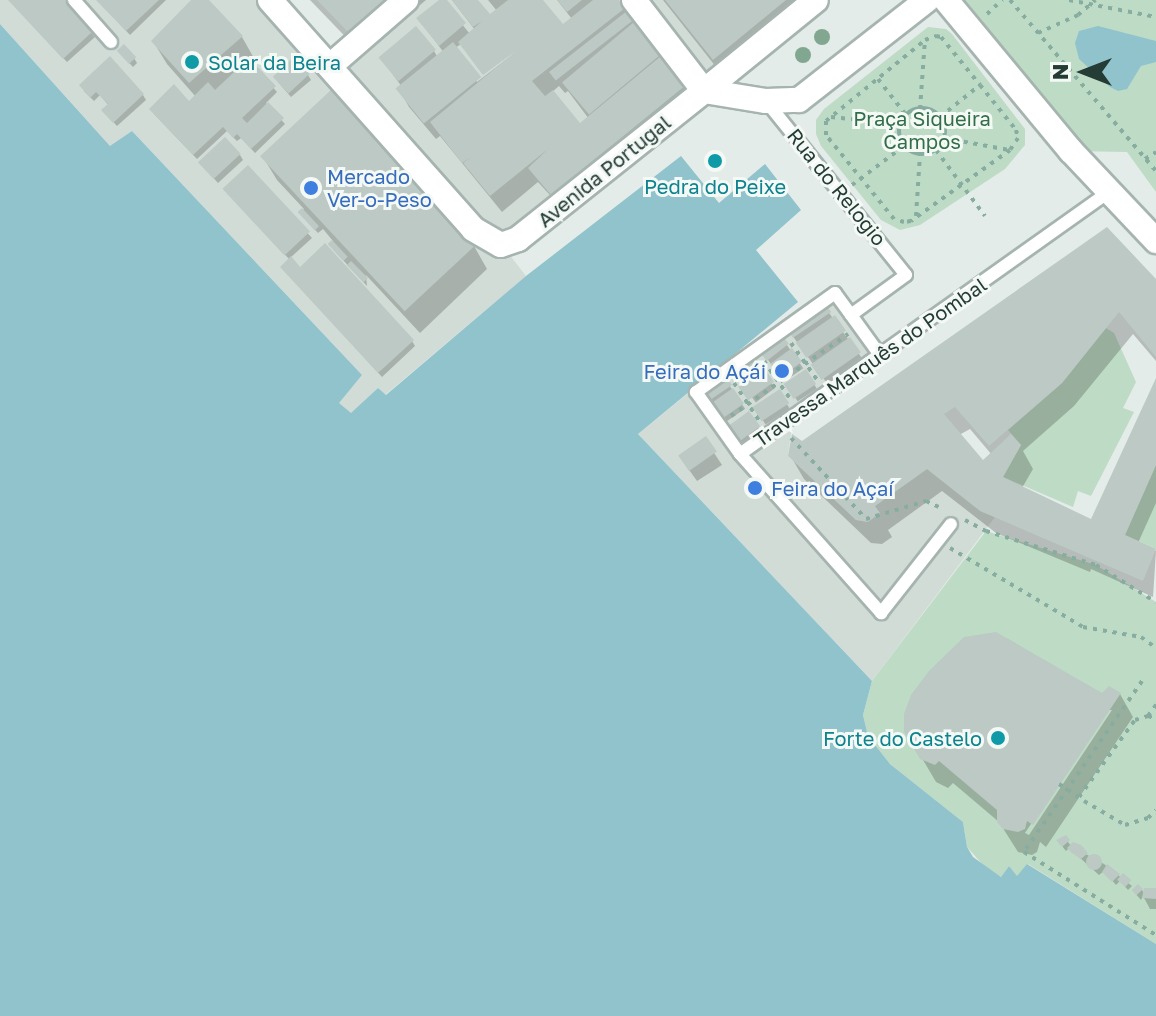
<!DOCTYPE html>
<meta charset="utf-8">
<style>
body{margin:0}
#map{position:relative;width:1156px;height:1016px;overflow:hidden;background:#e3ece8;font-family:"Golos Text",sans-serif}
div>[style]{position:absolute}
.built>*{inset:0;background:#d2dcd7}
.green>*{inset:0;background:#bedbc6}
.water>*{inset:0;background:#90c3cc}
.shadow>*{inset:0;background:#0003;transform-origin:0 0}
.building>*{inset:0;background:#bcc9c4;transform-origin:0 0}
.round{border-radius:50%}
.path>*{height:4px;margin-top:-2px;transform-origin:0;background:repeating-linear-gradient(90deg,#86ada0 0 4px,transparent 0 10px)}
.path>.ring{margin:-2px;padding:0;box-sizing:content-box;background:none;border:4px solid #86ada0;border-radius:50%}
.roads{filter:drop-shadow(2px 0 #a6b4af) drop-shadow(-2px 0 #a6b4af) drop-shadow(0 2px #a6b4af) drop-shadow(0 -2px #a6b4af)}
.service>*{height:12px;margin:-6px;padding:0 6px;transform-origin:6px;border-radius:6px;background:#fff}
.minor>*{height:24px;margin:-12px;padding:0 12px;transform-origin:12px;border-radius:12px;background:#fff}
.tertiary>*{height:24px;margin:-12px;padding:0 12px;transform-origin:12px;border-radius:12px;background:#fff}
.secondary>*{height:24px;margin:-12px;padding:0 12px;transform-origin:12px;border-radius:12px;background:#fff}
.path-bridge>*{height:4px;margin-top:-2px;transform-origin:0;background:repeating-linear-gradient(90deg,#86ada0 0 4px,transparent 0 10px)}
.trees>*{width:16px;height:16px;margin:-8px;border-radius:50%;background:#82a791}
.dots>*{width:22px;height:22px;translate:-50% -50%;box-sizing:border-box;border:4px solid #f4f9f6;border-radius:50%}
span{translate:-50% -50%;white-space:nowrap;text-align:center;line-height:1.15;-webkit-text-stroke:6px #f4f9f6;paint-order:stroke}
.culture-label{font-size:20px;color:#0d838f}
.left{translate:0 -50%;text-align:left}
.right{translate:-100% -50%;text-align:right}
.park-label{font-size:20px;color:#326f49}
.street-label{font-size:20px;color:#243c35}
.shop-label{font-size:20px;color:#366cbe}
.north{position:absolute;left:1044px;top:32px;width:80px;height:80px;-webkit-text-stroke:6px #f4f9f6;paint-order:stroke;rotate:270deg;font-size:22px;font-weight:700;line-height:32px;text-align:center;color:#243c35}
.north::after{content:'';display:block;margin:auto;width:28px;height:36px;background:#243c35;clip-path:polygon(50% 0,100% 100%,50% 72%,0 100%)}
</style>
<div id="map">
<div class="built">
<i style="clip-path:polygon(0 0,268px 0,330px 66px,406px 0,816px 0,502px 245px,526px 276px,385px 395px,378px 388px,351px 414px,338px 403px,362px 375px,132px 131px,111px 147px,0 24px)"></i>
<i style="clip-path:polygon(835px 293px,880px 355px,794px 412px,788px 456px,856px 520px,868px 522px,875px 506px,927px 469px,980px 510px,995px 517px,872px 681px,638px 434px,703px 381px)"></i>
</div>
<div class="green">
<i style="clip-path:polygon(946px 0,1156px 0,1156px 192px,1127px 152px,1071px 151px)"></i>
<i style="clip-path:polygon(928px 27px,946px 29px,952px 34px,1025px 129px,1025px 145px,1005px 169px,920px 225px,900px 230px,881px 220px,821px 146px,816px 134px,816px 120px,824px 109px)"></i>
<i style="clip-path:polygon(1106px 328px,1114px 333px,1136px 382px,1123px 408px,1134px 412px,1091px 496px,1078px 491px,1073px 507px,1003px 477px,1021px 445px,1008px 430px,1062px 383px)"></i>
<i style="clip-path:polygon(1156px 465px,1156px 549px,1125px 535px)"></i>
<i style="clip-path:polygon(986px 531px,1096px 565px,1156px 602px,1156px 944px,1028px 864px,1017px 877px,1009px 866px,1001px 877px,984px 866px,967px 847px,963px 822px,890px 764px,868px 736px,863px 715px,872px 681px)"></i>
</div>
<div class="water">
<i style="clip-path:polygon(0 24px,110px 146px,132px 131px,362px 375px,339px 403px,351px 413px,378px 388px,386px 395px,526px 276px,681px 156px,719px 203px,765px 164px,801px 210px,756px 250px,798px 302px,638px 434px,872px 681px,863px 715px,868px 736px,890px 764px,963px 822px,967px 847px,973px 857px,1001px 877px,1009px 866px,1017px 876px,1027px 864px,1156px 944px,1156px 1016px,0 1016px)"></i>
<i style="clip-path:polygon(1098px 26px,1156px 41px,1156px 62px,1141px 66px,1127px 89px,1118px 91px,1110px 87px,1079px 59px,1075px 43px,1079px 31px)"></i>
</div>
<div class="shadow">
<i style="clip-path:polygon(9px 0,62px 0,95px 37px,67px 62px)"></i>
<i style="clip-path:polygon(97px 0,166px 0,130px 35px)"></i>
<i style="clip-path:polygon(194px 0,207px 0,242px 37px,255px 60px,252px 63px,277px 92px,266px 103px,285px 124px,255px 153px,241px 138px,237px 141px,227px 131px,197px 159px,154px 114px,189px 104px,196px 97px,167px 64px,153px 41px)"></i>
<i style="clip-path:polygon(310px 0,426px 0,362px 54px)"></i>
<i style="clip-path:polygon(evenodd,442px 0,470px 34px,475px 30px,452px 0,475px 0,496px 26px,497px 11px,488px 0,541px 0,568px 33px,572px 19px,557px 0,616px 0,691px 98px,559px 205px,538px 182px,502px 212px,440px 136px,436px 139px,409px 107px,399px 89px,402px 87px,381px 58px,434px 51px,438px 58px,444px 53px,419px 19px,442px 0,461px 44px,482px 73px,516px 47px,516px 52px,477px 82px,455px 48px,461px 44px,442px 0,559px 86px,565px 93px,568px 91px,589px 119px,580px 127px,552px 92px,559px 86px)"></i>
<i style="clip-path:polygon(663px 0,817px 0,785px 17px,778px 12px,789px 31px,728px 82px)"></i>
<i style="clip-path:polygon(119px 52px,134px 58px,137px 63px,133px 67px)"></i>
<i style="clip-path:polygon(308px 75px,311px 80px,291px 97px,278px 82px)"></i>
<i style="clip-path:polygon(84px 91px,143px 95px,146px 100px,117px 126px,107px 115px,109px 106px,100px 95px,94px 101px)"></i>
<i style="clip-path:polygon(240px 155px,243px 160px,218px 183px,200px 163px)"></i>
<i style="clip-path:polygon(263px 157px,474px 246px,487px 269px,420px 333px,366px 275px,367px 286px,352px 270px,333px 249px,330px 244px,333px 241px,323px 229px,318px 233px,303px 217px,300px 212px,304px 209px,277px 180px)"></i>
<i style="clip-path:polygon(248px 168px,312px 238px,290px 258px,300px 269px,412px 341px,415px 346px,382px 377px,286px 272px,290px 260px,228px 194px)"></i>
<i style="clip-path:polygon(evenodd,1156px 280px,1156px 361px,1133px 334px,1074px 406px,1023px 451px,1033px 469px,1022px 488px,1091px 523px,1156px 383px,1156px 503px,1138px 543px,1156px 551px,1153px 597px,1091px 569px,1090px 572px,996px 533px,942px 491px,888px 530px,892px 537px,882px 544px,871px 543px,804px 479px,790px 455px,802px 444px,1156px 280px,970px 429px,992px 455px,983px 463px,959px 435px,970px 429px)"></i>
<i style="left:824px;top:306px;width:65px;height:43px;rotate:54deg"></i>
<i style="left:782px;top:338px;width:37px;height:24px;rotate:55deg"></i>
<i style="left:754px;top:360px;width:35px;height:24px;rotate:53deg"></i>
<i style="left:806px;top:372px;width:20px;height:23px;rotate:57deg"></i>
<i style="left:725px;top:379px;width:36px;height:24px;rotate:56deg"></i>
<i style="left:779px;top:392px;width:20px;height:29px;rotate:57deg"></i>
<i style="clip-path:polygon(758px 427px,761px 432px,741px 446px,729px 428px)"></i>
<i style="clip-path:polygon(705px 439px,722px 465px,697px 481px,687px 467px)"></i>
<i style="clip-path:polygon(evenodd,980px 635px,1006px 638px,1103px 695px,1120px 694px,1133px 717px,1046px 847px,1040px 842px,1037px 852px,1032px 855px,1018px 852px,999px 822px,953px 783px,948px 788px,936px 782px,906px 731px,980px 635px,1107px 710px,1112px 710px,1029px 835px,1025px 833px,1107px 710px)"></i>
<i style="clip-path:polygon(1065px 838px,1071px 846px,1104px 864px,1132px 886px,1128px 890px,1120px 881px,1116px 885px,1104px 871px,1099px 875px,1069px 848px,1066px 851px,1062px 846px)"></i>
<i style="clip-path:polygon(1142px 890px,1145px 895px,1156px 890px,1156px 909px,1150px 909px,1143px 896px,1141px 900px,1134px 892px)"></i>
</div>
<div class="building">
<i style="clip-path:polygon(8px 0,65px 0,93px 31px,63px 59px)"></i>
<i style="clip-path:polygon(96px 0,159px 0,126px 31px)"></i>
<i style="clip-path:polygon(191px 0,209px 0,243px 36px,189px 83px,151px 41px)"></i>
<i style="clip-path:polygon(317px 0,385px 0,348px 32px)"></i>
<i style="clip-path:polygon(439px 0,447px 0,466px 23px,439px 46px,416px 18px)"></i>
<i style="clip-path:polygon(452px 0,478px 0,490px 14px,508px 0,543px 0,563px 24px,593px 0,619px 0,625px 8px,532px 81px,545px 96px,553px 90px,580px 123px,661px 56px,686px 85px,551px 195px,528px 168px,548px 149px,490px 196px,463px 163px,471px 157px,462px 163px,430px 122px,516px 51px,483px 75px,458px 42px,482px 21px,473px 27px)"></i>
<i style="clip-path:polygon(557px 0,582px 0,567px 12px)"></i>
<i style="clip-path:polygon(665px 0,786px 0,713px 60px)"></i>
<i style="left:627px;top:11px;width:11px;height:99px;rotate:52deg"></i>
<i style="left:634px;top:22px;width:42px;height:94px;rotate:50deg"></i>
<i style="left:416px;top:26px;width:31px;height:49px;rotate:50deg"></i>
<i style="left:453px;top:42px;width:45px;height:74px;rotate:51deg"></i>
<i style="left:124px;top:44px;width:18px;height:10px;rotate:47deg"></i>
<i style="clip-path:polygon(110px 56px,144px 94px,113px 123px,101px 110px,108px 104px,96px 92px,90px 98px,79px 85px)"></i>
<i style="left:294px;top:57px;width:23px;height:29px;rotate:47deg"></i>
<i style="clip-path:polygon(249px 58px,276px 86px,242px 118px,247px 123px,268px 102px,284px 118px,251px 149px,237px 134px,233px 138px,223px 127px,193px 155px,149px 109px,174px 84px,189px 101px,208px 82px,215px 90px)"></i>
<i style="left:331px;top:90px;width:212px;height:97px;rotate:47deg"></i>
<i style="left:225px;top:137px;width:23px;height:37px;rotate:47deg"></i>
<i style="left:248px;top:165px;width:91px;height:35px;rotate:47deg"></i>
<i style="left:302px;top:208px;width:25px;height:6px;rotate:47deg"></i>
<i style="clip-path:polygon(1107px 227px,1156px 279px,1156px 357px,1119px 312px,1062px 383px,989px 446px,955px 407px,944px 414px,983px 460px,1011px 434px,1021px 445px,1003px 477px,1091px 519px,1156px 378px,1156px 465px,1125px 535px,1156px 549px,1143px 581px,980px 511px,927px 469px,875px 506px,880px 513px,868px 522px,856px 520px,788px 456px,792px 434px,802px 441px)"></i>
<i style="left:332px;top:240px;width:23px;height:6px;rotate:47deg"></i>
<i style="clip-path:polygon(325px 243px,414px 340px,378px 373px,280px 267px,291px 256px,300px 267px)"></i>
<i style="left:351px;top:261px;width:24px;height:6px;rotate:45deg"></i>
<i style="left:825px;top:303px;width:11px;height:46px;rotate:56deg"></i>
<i style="left:835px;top:315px;width:19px;height:48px;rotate:55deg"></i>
<i style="left:782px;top:335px;width:11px;height:28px;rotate:52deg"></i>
<i style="left:850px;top:337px;width:19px;height:48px;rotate:55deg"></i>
<i style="left:792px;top:348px;width:17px;height:27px;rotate:54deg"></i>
<i style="left:755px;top:357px;width:11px;height:29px;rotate:56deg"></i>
<i style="left:764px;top:368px;width:17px;height:32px;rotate:54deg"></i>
<i style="left:806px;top:369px;width:18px;height:27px;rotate:56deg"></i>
<i style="left:726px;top:376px;width:11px;height:28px;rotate:56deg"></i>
<i style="left:733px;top:388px;width:19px;height:27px;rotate:55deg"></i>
<i style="left:780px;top:389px;width:17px;height:33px;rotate:57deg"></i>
<i style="left:749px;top:411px;width:19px;height:28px;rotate:54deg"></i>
<i style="left:706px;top:436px;width:19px;height:34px;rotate:55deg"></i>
<i style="clip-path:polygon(996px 632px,1102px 693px,1109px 686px,1121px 693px,1033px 825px,1027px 821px,1025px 829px,1018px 832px,1003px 829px,997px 822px,997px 810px,939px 761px,935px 765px,920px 759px,904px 732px,904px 714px,911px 695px,929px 671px,964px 637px)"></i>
<i style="clip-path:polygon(1066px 835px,1070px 840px,1062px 847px,1056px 840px)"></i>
<i style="clip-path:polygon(1073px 842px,1081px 845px,1088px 853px,1081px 859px,1072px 853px,1067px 848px)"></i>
<i class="round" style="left:1086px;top:854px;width:16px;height:16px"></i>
<i style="clip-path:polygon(1107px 864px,1120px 874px,1112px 882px,1102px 872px)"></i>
<i style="left:1123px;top:873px;width:11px;height:9px;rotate:41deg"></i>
<i style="left:1138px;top:884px;width:7px;height:9px;rotate:45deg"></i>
<i style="clip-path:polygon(1144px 888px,1156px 888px,1156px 899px,1142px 898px)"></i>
</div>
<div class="path">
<i style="left:1010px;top:0;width:225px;rotate:49.5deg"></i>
<i style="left:1069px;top:0;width:89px;rotate:11.1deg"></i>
<i style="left:987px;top:14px;width:21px;rotate:-43deg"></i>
<i style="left:1038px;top:33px;width:44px;rotate:-24.2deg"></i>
<i style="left:1078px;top:15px;width:23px;rotate:-41deg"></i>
<i style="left:936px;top:36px;width:5px;rotate:11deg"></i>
<i style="left:941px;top:37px;width:62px;rotate:50.9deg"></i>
<i style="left:980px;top:85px;width:58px;rotate:51.3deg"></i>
<i style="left:1016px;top:130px;width:8px;rotate:76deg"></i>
<i style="left:1018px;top:138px;width:14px;rotate:124deg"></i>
<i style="left:1010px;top:150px;width:122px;rotate:144.4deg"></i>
<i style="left:911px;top:221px;width:7px;rotate:172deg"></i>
<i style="left:904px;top:222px;width:10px;rotate:-163deg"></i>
<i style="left:894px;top:219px;width:108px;rotate:-129deg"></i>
<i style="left:826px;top:135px;width:14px;rotate:-90deg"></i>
<i style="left:826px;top:121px;width:128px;rotate:-39.3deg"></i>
<i style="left:925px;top:40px;width:12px;rotate:-20deg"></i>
<i style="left:878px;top:79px;width:46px;rotate:52.1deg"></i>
<i class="ring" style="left:899px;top:108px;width:42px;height:42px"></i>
<i style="left:920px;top:109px;width:69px;rotate:-85.9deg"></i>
<i style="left:831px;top:117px;width:69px;rotate:5.8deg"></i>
<i style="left:940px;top:117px;width:51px;rotate:-38.7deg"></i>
<i style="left:944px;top:138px;width:66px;rotate:10.5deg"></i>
<i style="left:936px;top:150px;width:82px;rotate:53.4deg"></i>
<i style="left:1145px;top:159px;width:13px;rotate:-32deg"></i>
<i style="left:852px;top:185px;width:65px;rotate:-36.9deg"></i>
<i style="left:916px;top:216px;width:62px;rotate:-86.3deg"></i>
<i style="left:791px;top:343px;width:47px;rotate:54.6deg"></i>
<i style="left:764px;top:361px;width:47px;rotate:55.3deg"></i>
<i style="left:734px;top:383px;width:47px;rotate:56.3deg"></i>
<i style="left:731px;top:416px;width:143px;rotate:-35deg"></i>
<i style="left:791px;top:438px;width:110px;rotate:47.2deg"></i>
<i style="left:866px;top:519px;width:63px;rotate:-16.7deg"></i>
<i style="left:926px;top:501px;width:19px;rotate:25deg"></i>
<i style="left:965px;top:520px;width:24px;rotate:28deg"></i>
<i style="left:986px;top:531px;width:115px;rotate:17.2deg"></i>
<i style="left:1096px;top:565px;width:70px;rotate:31.7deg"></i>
<i style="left:950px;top:548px;width:155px;rotate:30.7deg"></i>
<i style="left:1083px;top:627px;width:59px;rotate:9.8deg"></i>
<i style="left:1141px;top:637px;width:19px;rotate:36deg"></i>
<i style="left:1142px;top:681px;width:208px;rotate:124.6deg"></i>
<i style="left:1024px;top:852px;width:156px;rotate:32.2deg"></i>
<i style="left:1148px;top:716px;width:14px;rotate:-54deg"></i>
<i style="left:1079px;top:797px;width:95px;rotate:-54deg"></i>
<i style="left:1135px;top:720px;width:14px;rotate:-17deg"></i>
<i style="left:1148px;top:716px;width:9px;rotate:21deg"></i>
<i style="left:1084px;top:801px;width:48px;rotate:30.3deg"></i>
<i style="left:1125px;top:825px;width:24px;rotate:-17deg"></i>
<i style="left:1148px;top:818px;width:11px;rotate:-45deg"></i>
</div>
<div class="roads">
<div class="service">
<i style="left:74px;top:0;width:56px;rotate:48.6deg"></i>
<i style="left:766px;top:101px;width:223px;rotate:51.2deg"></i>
<i style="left:906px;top:275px;width:68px;rotate:144deg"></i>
<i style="left:851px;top:315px;width:49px;rotate:54.1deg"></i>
<i style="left:851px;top:315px;width:27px;rotate:-126deg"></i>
<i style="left:835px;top:293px;width:171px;rotate:144.5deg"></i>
<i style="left:696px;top:392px;width:76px;rotate:54.6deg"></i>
<i style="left:740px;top:454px;width:213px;rotate:48.4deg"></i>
<i style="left:881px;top:613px;width:113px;rotate:-51.8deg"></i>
<i style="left:740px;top:454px;width:453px;rotate:-35.4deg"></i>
</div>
<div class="minor">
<i style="left:330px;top:66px;width:101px;rotate:-41deg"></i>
<i style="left:704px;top:91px;width:144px;rotate:-39.1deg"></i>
</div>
<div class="tertiary">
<i style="left:634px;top:0;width:115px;rotate:52.4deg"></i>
<i style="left:946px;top:0;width:196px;rotate:50.4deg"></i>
<i style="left:1071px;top:151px;width:124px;rotate:46.6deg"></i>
</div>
<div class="secondary">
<i style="left:270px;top:0;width:306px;rotate:48.4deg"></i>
<i style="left:473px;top:229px;width:32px;rotate:30deg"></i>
<i style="left:501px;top:245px;width:18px;rotate:-19deg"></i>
<i style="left:518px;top:239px;width:238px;rotate:-38.5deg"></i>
<i style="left:704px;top:91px;width:63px;rotate:9.2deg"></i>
<i style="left:766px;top:101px;width:33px;rotate:-2deg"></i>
<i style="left:799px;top:100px;width:162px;rotate:-38deg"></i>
</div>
</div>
<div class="path-bridge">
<i style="left:1059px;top:784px;width:30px;rotate:34deg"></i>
</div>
<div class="trees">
<i style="left:822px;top:37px"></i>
<i style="left:803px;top:55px"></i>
</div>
<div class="dots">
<i style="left:192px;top:62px;background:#0f9aa8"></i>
<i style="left:715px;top:161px;background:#0f9aa8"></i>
<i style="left:311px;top:188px;background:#3f7fe0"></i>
<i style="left:782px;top:371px;background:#3f7fe0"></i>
<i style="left:755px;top:488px;background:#3f7fe0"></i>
<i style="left:998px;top:738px;background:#0f9aa8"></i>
</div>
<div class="culture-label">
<span class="left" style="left:208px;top:62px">Solar da Beira</span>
<span style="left:715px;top:186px">Pedra do Peixe</span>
<span class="right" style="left:982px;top:738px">Forte do Castelo</span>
</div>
<div class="park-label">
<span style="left:922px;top:130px">Praça Siqueira<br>Campos</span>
</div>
<div class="street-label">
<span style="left:604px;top:171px;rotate:-39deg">Avenida Portugal</span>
<span style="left:837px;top:187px;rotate:51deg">Rua do Relogio</span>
<span style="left:870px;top:362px;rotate:-35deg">Travessa Marquês do Pombal</span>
</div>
<div class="shop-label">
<span class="left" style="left:327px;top:188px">Mercado<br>Ver-o-Peso</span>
<span class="right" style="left:766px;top:371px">Feira do Açái</span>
<span class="left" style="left:771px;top:488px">Feira do Açaí</span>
</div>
<div class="north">N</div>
</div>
